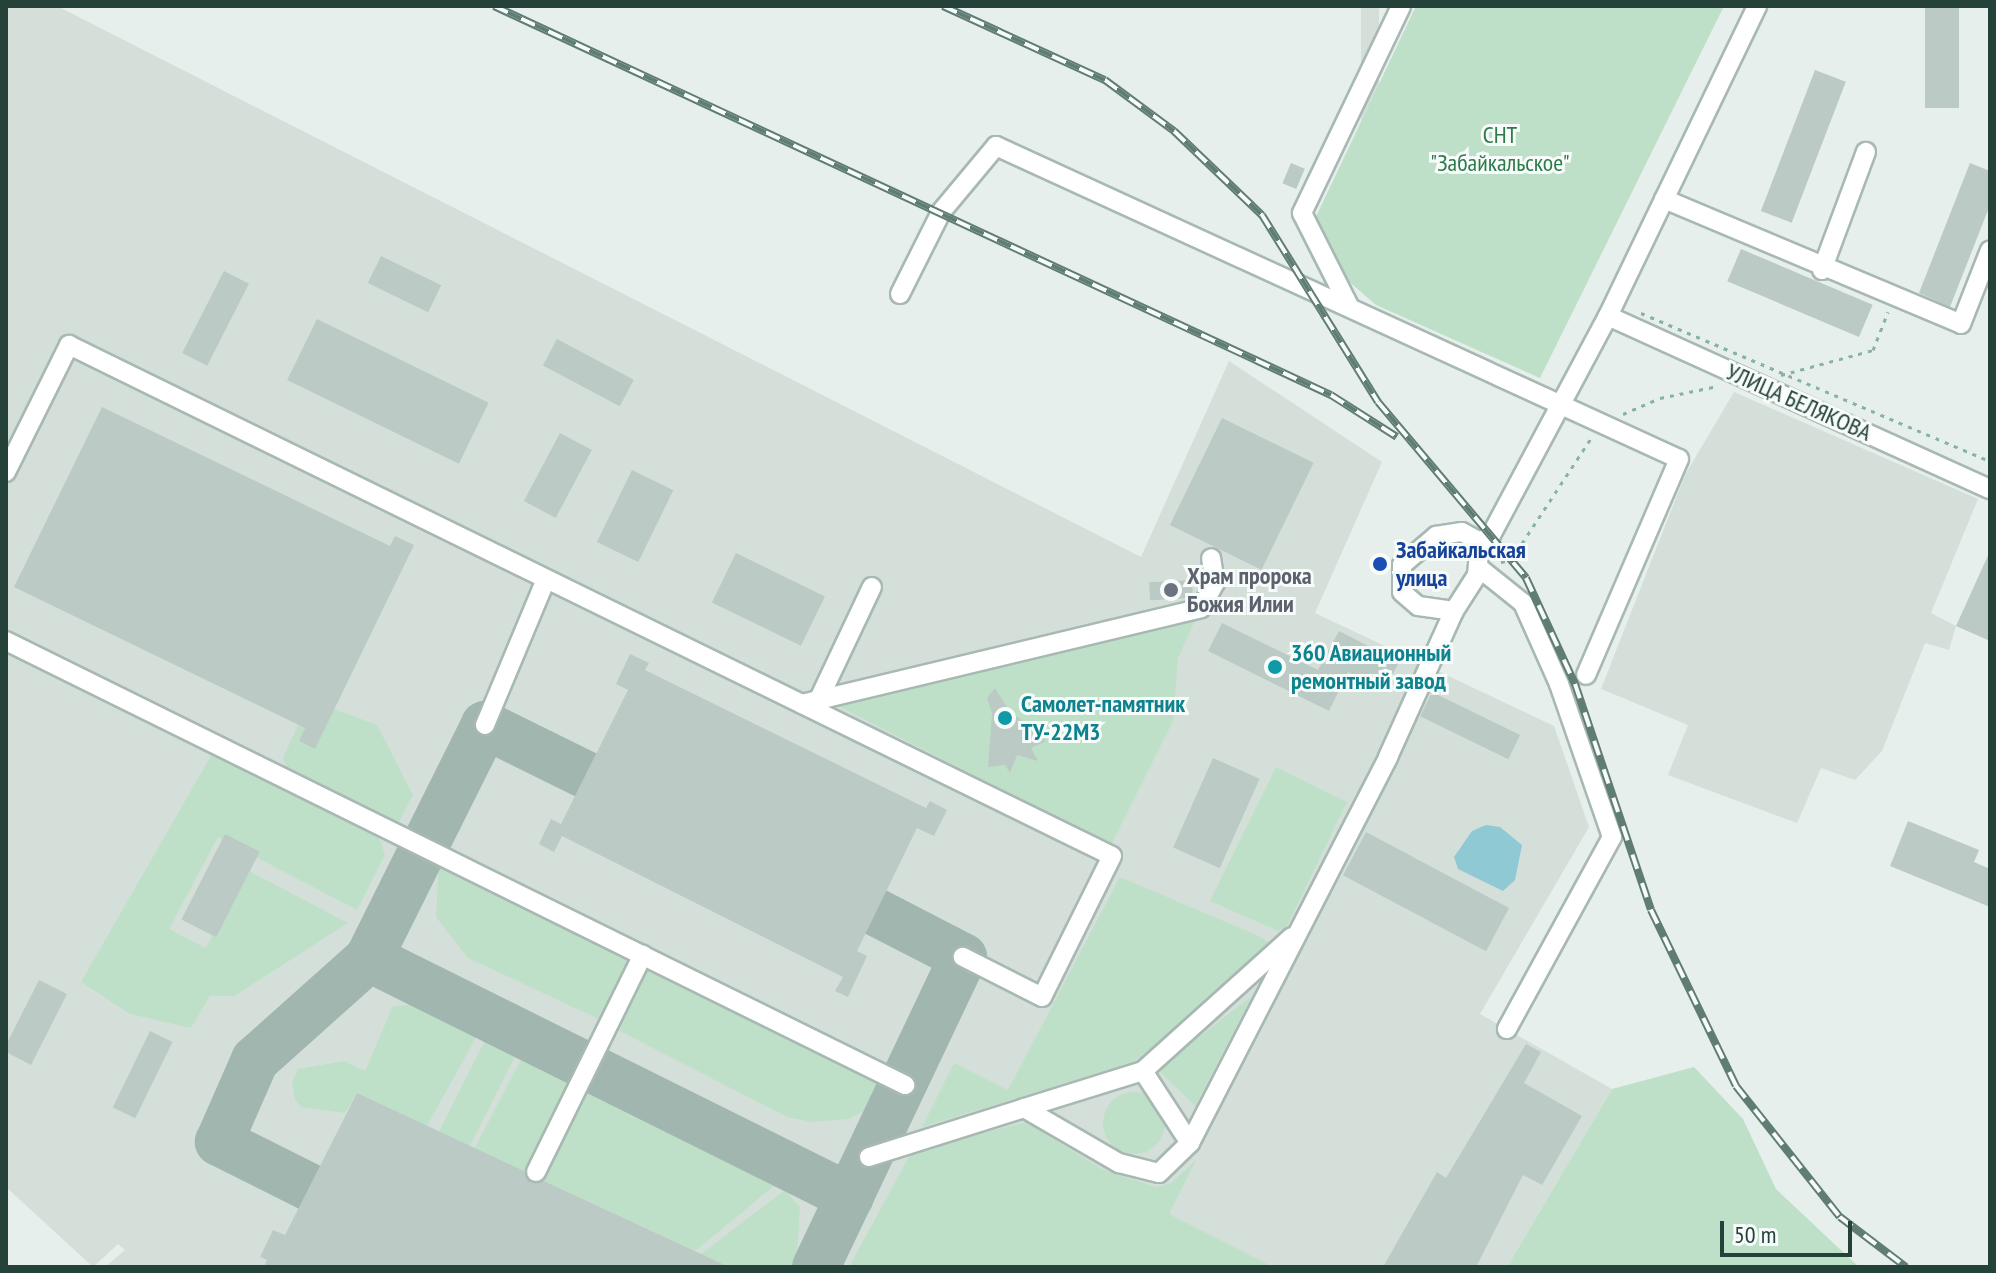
<!DOCTYPE html>
<meta charset="utf-8">
<style>
body{margin:0}
#map{position:relative;width:1996px;height:1273px;overflow:hidden;background:#e6efeb;font-family:"PT Sans Narrow",sans-serif}
div>[style]{position:absolute}
.built>*{inset:0;background:#d4dfda;transform-origin:0 0}
.green>*{inset:0;background:#bfe0c8;transform-origin:0 0}
.round{border-radius:50%}
.water>*{inset:0;background:#8ec9d4}
.taxiway>*{height:48px;margin:-24px;padding:0 24px;transform-origin:24px;border-radius:24px;background:#a2b6b0}
.building>*{inset:0;background:#bbcac4;transform-origin:0 0}
.path>*{height:3px;margin-top:-1.5px;transform-origin:0;background:repeating-linear-gradient(90deg,#86b3a5 0 4px,transparent 0 10px)}
.roads{filter:drop-shadow(2px 0 #a8b8b2) drop-shadow(-2px 0 #a8b8b2) drop-shadow(0 2px #a8b8b2) drop-shadow(0 -2px #a8b8b2)}
.minor>*{height:18px;margin:-9px;padding:0 9px;transform-origin:9px;border-radius:9px;background:#fff}
.rail>*{height:8px;margin-top:-4px;transform-origin:0;background:repeating-linear-gradient(90deg,#f7fbf9 0 15px,#5f7d75 0 30px);box-sizing:border-box;border-block:2px solid #5f7d75}
.dots>*{width:22px;height:22px;translate:-50% -50%;box-sizing:border-box;border:4px solid #f7fbf9;border-radius:50%}
span{translate:-50% -50%;white-space:nowrap;text-align:center;line-height:1.15;-webkit-text-stroke:6px #f7fbf9;paint-order:stroke}
.park-label{font-size:24px;color:#2d7a4b}
.street-label{font-size:24px;color:#24423a}
.transit-label{font-size:24px;color:#164399;font-weight:700}
.left{translate:0 -50%;text-align:left}
.worship-label{font-size:24px;color:#5b616d;font-weight:700}
.culture-label{font-size:24px;color:#0d838f;font-weight:700}
.frame{position:absolute;inset:0;border:8px solid #24423a;pointer-events:none}
.scale{position:absolute;left:1720px;top:1221px;width:132px;height:36px;box-sizing:border-box;border:4px solid #24423a;border-top:0;padding-left:10px;font-size:24px;line-height:28px;white-space:nowrap;color:#24423a;-webkit-text-stroke:6px #f7fbf9;paint-order:stroke}
</style>
<div id="map">
<div class="built">
<i style="clip-path:polygon(6px 6px,57px 6px,1141px 557px,1229px 361px,1382px 462px,1315px 613px,1554px 726px,1589px 827px,1480px 1014px,1612px 1089px,1507px 1267px,105px 1267px,125px 1250px,118px 1244px,93px 1267px,6px 1187px)"></i>
<i style="left:1361px;top:6px;width:18px;height:208px"></i>
<i style="clip-path:polygon(1734px 392px,1978px 499px,1931px 613px,1956px 626px,1949px 650px,1925px 643px,1882px 751px,1855px 780px,1821px 768px,1797px 823px,1668px 775px,1688px 725px,1601px 689px,1685px 475px)"></i>
</div>
<div class="green">
<i style="clip-path:polygon(1416px 6px,1724px 6px,1540px 378px,1376px 305px,1346px 279px,1312px 225px)"></i>
<i style="clip-path:polygon(1197px 616px,1178px 658px,1173px 721px,1111px 845px,830px 702px)"></i>
<i style="clip-path:polygon(334px 709px,377px 725px,413px 795px,398px 824px,288px 771px,283px 758px,298px 725px,305px 728px,299px 741px,315px 748px)"></i>
<i style="clip-path:polygon(212px 754px,379px 837px,385px 855px,357px 910px,218px 837px,169px 929px,206px 948px,245px 869px,348px 923px,234px 996px,210px 996px,191px 1028px,130px 1014px,81px 982px)"></i>
<i style="clip-path:polygon(1276px 767px,1347px 802px,1286px 928px,1278px 931px,1210px 901px)"></i>
<i style="clip-path:polygon(439px 864px,638px 958px,605px 1022px,468px 958px,436px 917px)"></i>
<i style="clip-path:polygon(1120px 877px,1261px 937px,1270px 944px,1272px 960px,1133px 1062px,922px 1127px,954px 1063px,1008px 1090px)"></i>
<i style="clip-path:polygon(646px 961px,885px 1086px,871px 1107px,848px 1119px,812px 1122px,787px 1117px,612px 1027px)"></i>
<i style="clip-path:polygon(1252px 996px,1195px 1106px,1157px 1069px)"></i>
<i style="clip-path:polygon(443px 1002px,484px 1023px,427px 1126px,357px 1093px,345px 1113px,301px 1107px,295px 1100px,292px 1082px,298px 1069px,345px 1061px,365px 1071px,393px 1006px)"></i>
<i style="left:492px;top:1027px;width:34px;height:117px;rotate:27deg"></i>
<i style="clip-path:polygon(529px 1044px,572px 1067px,571px 1083px,528px 1173px,475px 1148px)"></i>
<i style="clip-path:polygon(1694px 1067px,1743px 1119px,1776px 1189px,1859px 1267px,1507px 1267px,1612px 1089px)"></i>
<i style="clip-path:polygon(596px 1079px,769px 1168px,779px 1182px,695px 1251px,538px 1178px,579px 1088px)"></i>
<i class="round" style="left:1103px;top:1092px;width:62px;height:62px"></i>
<i style="clip-path:polygon(1026px 1122px,1102px 1169px,1155px 1187px,1171px 1183px,1196px 1160px,1169px 1214px,1273px 1267px,849px 1267px,912px 1151px)"></i>
<i style="clip-path:polygon(785px 1190px,800px 1207px,796px 1267px,705px 1267px,701px 1254px)"></i>
</div>
<div class="water">
<i style="clip-path:polygon(1486px 825px,1500px 827px,1522px 845px,1515px 880px,1503px 891px,1458px 869px,1454px 857px,1472px 831px)"></i>
</div>
<div class="taxiway">
<i style="left:586px;top:775px;width:113px;rotate:-153.7deg"></i>
<i style="left:485px;top:725px;width:260px;rotate:116.5deg"></i>
<i style="left:369px;top:958px;width:537px;rotate:26.42deg"></i>
<i style="left:309px;top:1187px;width:101px;rotate:-153.4deg"></i>
<i style="left:219px;top:1142px;width:90px;rotate:-66.3deg"></i>
<i style="left:255px;top:1060px;width:153px;rotate:-41.8deg"></i>
<i style="left:816px;top:1267px;width:343px;rotate:-64.6deg"></i>
<i style="left:963px;top:957px;width:98px;rotate:-152.7deg"></i>
</div>
<div class="building">
<i style="left:1925px;top:6px;width:34px;height:102px"></i>
<i style="left:1815px;top:70px;width:33px;height:151px;rotate:21deg"></i>
<i style="left:1291px;top:163px;width:15px;height:22px;rotate:23deg"></i>
<i style="clip-path:polygon(1970px 163px,1990px 171px,1990px 205px,1950px 307px,1919px 293px)"></i>
<i style="left:1741px;top:249px;width:143px;height:35px;rotate:23deg"></i>
<i style="left:381px;top:256px;width:67px;height:30px;rotate:26deg"></i>
<i style="left:224px;top:271px;width:28px;height:92px;rotate:27deg"></i>
<i style="left:317px;top:319px;width:191px;height:68px;rotate:26deg"></i>
<i style="left:557px;top:339px;width:87px;height:30px;rotate:28deg"></i>
<i style="clip-path:polygon(102px 407px,390px 546px,395px 536px,414px 545px,315px 749px,299px 741px,305px 728px,14px 587px)"></i>
<i style="left:1222px;top:418px;width:102px;height:119px;rotate:26deg"></i>
<i style="left:560px;top:433px;width:36px;height:77px;rotate:28deg"></i>
<i style="left:632px;top:470px;width:46px;height:80px;rotate:26deg"></i>
<i style="clip-path:polygon(1990px 551px,1990px 641px,1956px 626px)"></i>
<i style="left:736px;top:553px;width:99px;height:55px;rotate:26deg"></i>
<i style="left:1192px;top:580px;width:18px;height:43px;rotate:87deg"></i>
<i style="clip-path:polygon(1222px 623px,1318px 670px,1339px 631px,1399px 662px,1384px 691px,1348px 672px,1329px 711px,1208px 651px)"></i>
<i style="clip-path:polygon(630px 654px,649px 663px,645px 670px,926px 808px,930px 801px,947px 810px,934px 836px,917px 828px,857px 951px,867px 956px,848px 997px,835px 991px,843px 977px,562px 836px,554px 852px,539px 844px,551px 819px,561px 824px,628px 690px,616px 684px)"></i>
<i style="clip-path:polygon(995px 688px,1008px 709px,1046px 741px,1031px 748px,1038px 761px,1017px 755px,1010px 773px,1005px 765px,988px 767px,992px 713px,987px 698px)"></i>
<i style="left:1432px;top:692px;width:98px;height:27px;rotate:26deg"></i>
<i style="left:1213px;top:758px;width:51px;height:98px;rotate:24deg"></i>
<i style="clip-path:polygon(1908px 821px,1979px 850px,1974px 862px,1990px 869px,1990px 907px,1890px 866px)"></i>
<i style="left:1366px;top:832px;width:162px;height:49px;rotate:28deg"></i>
<i style="left:225px;top:834px;width:39px;height:96px;rotate:27deg"></i>
<i style="clip-path:polygon(39px 980px,67px 994px,31px 1065px,6px 1052px,6px 1045px)"></i>
<i style="left:150px;top:1031px;width:25px;height:85px;rotate:26deg"></i>
<i style="clip-path:polygon(1526px 1044px,1541px 1052px,1524px 1083px,1582px 1116px,1542px 1185px,1523px 1175px,1476px 1267px,1383px 1267px,1437px 1172px,1446px 1178px)"></i>
<i style="clip-path:polygon(357px 1093px,524px 1171px,531px 1183px,544px 1181px,729px 1267px,264px 1267px,267px 1260px,260px 1257px,273px 1230px,285px 1235px)"></i>
</div>
<div class="path">
<i style="left:1641px;top:313px;width:379px;rotate:23deg"></i>
<i style="left:1781px;top:375px;width:95px;rotate:-15.2deg"></i>
<i style="left:1873px;top:350px;width:41px;rotate:-68.5deg"></i>
<i style="left:1623px;top:414px;width:40px;rotate:-23.4deg"></i>
<i style="left:1660px;top:398px;width:59px;rotate:-11.7deg"></i>
<i style="left:1501px;top:562px;width:10px;rotate:-11deg"></i>
<i style="left:1511px;top:560px;width:146px;rotate:-56.7deg"></i>
</div>
<div class="roads">
<div class="minor">
<i style="left:1664px;top:199px;width:322px;rotate:22.8deg"></i>
<i style="left:1961px;top:324px;width:79px;rotate:-68.6deg"></i>
<i style="left:1822px;top:270px;width:126px;rotate:-69.6deg"></i>
<i style="left:900px;top:294px;width:92px;rotate:-63.4deg"></i>
<i style="left:941px;top:212px;width:86px;rotate:-50.2deg"></i>
<i style="left:996px;top:146px;width:751px;rotate:24.62deg"></i>
<i style="left:1679px;top:459px;width:235px;rotate:113.3deg"></i>
<i style="left:1349px;top:306px;width:104px;rotate:-116.8deg"></i>
<i style="left:1302px;top:213px;width:229px;rotate:-64.4deg"></i>
<i style="left:1608px;top:316px;width:419px;rotate:24.4deg"></i>
<i style="left:6px;top:472px;width:142px;rotate:-63.6deg"></i>
<i style="left:69px;top:345px;width:1161px;rotate:26.1deg"></i>
<i style="left:1112px;top:856px;width:157px;rotate:116.4deg"></i>
<i style="left:1042px;top:997px;width:89px;rotate:-153.1deg"></i>
<i style="left:1480px;top:542px;width:13px;rotate:-32deg"></i>
<i style="left:1491px;top:535px;width:248px;rotate:-61.9deg"></i>
<i style="left:1608px;top:316px;width:344px;rotate:-64.3deg"></i>
<i style="left:1478px;top:567px;width:58px;rotate:38.7deg"></i>
<i style="left:1523px;top:603px;width:89px;rotate:66deg"></i>
<i style="left:1559px;top:684px;width:162px;rotate:70.9deg"></i>
<i style="left:1612px;top:837px;width:219px;rotate:118.7deg"></i>
<i style="left:1454px;top:611px;width:36px;rotate:-172deg"></i>
<i style="left:1418px;top:606px;width:21px;rotate:-139deg"></i>
<i style="left:1402px;top:592px;width:27px;rotate:-90deg"></i>
<i style="left:1402px;top:565px;width:45px;rotate:-40.5deg"></i>
<i style="left:1436px;top:536px;width:26px;rotate:-9deg"></i>
<i style="left:1462px;top:532px;width:21px;rotate:29deg"></i>
<i style="left:6px;top:641px;width:1003px;rotate:26.28deg"></i>
<i style="left:818px;top:701px;width:126px;rotate:-64.7deg"></i>
<i style="left:802px;top:704px;width:410px;rotate:-13.5deg"></i>
<i style="left:1201px;top:608px;width:29px;rotate:-61deg"></i>
<i style="left:1215px;top:583px;width:25px;rotate:-99deg"></i>
<i style="left:485px;top:725px;width:158px;rotate:-67.3deg"></i>
<i style="left:1143px;top:1071px;width:86px;rotate:56.9deg"></i>
<i style="left:1024px;top:1108px;width:125px;rotate:-17.3deg"></i>
<i style="left:1143px;top:1071px;width:200px;rotate:-42deg"></i>
<i style="left:869px;top:1157px;width:163px;rotate:-17.5deg"></i>
<i style="left:1024px;top:1108px;width:110px;rotate:30.1deg"></i>
<i style="left:1119px;top:1163px;width:41px;rotate:14deg"></i>
<i style="left:1159px;top:1173px;width:43px;rotate:-44.1deg"></i>
<i style="left:1190px;top:1143px;width:434px;rotate:-62.8deg"></i>
<i style="left:1388px;top:757px;width:160px;rotate:-65.7deg"></i>
<i style="left:1454px;top:611px;width:43px;rotate:-57.4deg"></i>
<i style="left:1477px;top:575px;width:33px;rotate:-85deg"></i>
<i style="left:536px;top:1172px;width:242px;rotate:-63.8deg"></i>
</div>
</div>
<div class="rail">
<i style="left:494px;top:6px;width:923px;rotate:24.93deg"></i>
<i style="left:1331px;top:395px;width:78px;rotate:32.5deg"></i>
<i style="left:943px;top:6px;width:178px;rotate:24.6deg"></i>
<i style="left:1105px;top:80px;width:86px;rotate:36.5deg"></i>
<i style="left:1174px;top:131px;width:122px;rotate:43.7deg"></i>
<i style="left:1262px;top:215px;width:220px;rotate:58.2deg"></i>
<i style="left:1378px;top:402px;width:230px;rotate:49.9deg"></i>
<i style="left:1526px;top:578px;width:117px;rotate:65.2deg"></i>
<i style="left:1575px;top:684px;width:238px;rotate:71.4deg"></i>
<i style="left:1651px;top:910px;width:195px;rotate:64.2deg"></i>
<i style="left:1736px;top:1086px;width:167px;rotate:51.6deg"></i>
<i style="left:1840px;top:1217px;width:83px;rotate:37.1deg"></i>
</div>
<div class="dots">
<i style="left:1380px;top:564px;background:#1a4fb4"></i>
<i style="left:1171px;top:590px;background:#6b7280"></i>
<i style="left:1275px;top:667px;background:#0f9aa8"></i>
<i style="left:1005px;top:718px;background:#0f9aa8"></i>
</div>
<div class="park-label">
<span style="left:1500px;top:149px">СНТ<br>"Забайкальское"</span>
</div>
<div class="street-label">
<span style="left:1799px;top:402px;rotate:24deg">УЛИЦА БЕЛЯКОВА</span>
</div>
<div class="transit-label">
<span class="left" style="left:1396px;top:564px">Забайкальская<br>улица</span>
</div>
<div class="worship-label">
<span class="left" style="left:1187px;top:590px">Храм пророка<br>Божия Илии</span>
</div>
<div class="culture-label">
<span class="left" style="left:1291px;top:667px">360 Авиационный<br>ремонтный завод</span>
<span class="left" style="left:1021px;top:718px">Самолет-памятник<br>ТУ-22М3</span>
</div>
<div class="frame"></div>
<div class="scale">50 m</div>
</div>
